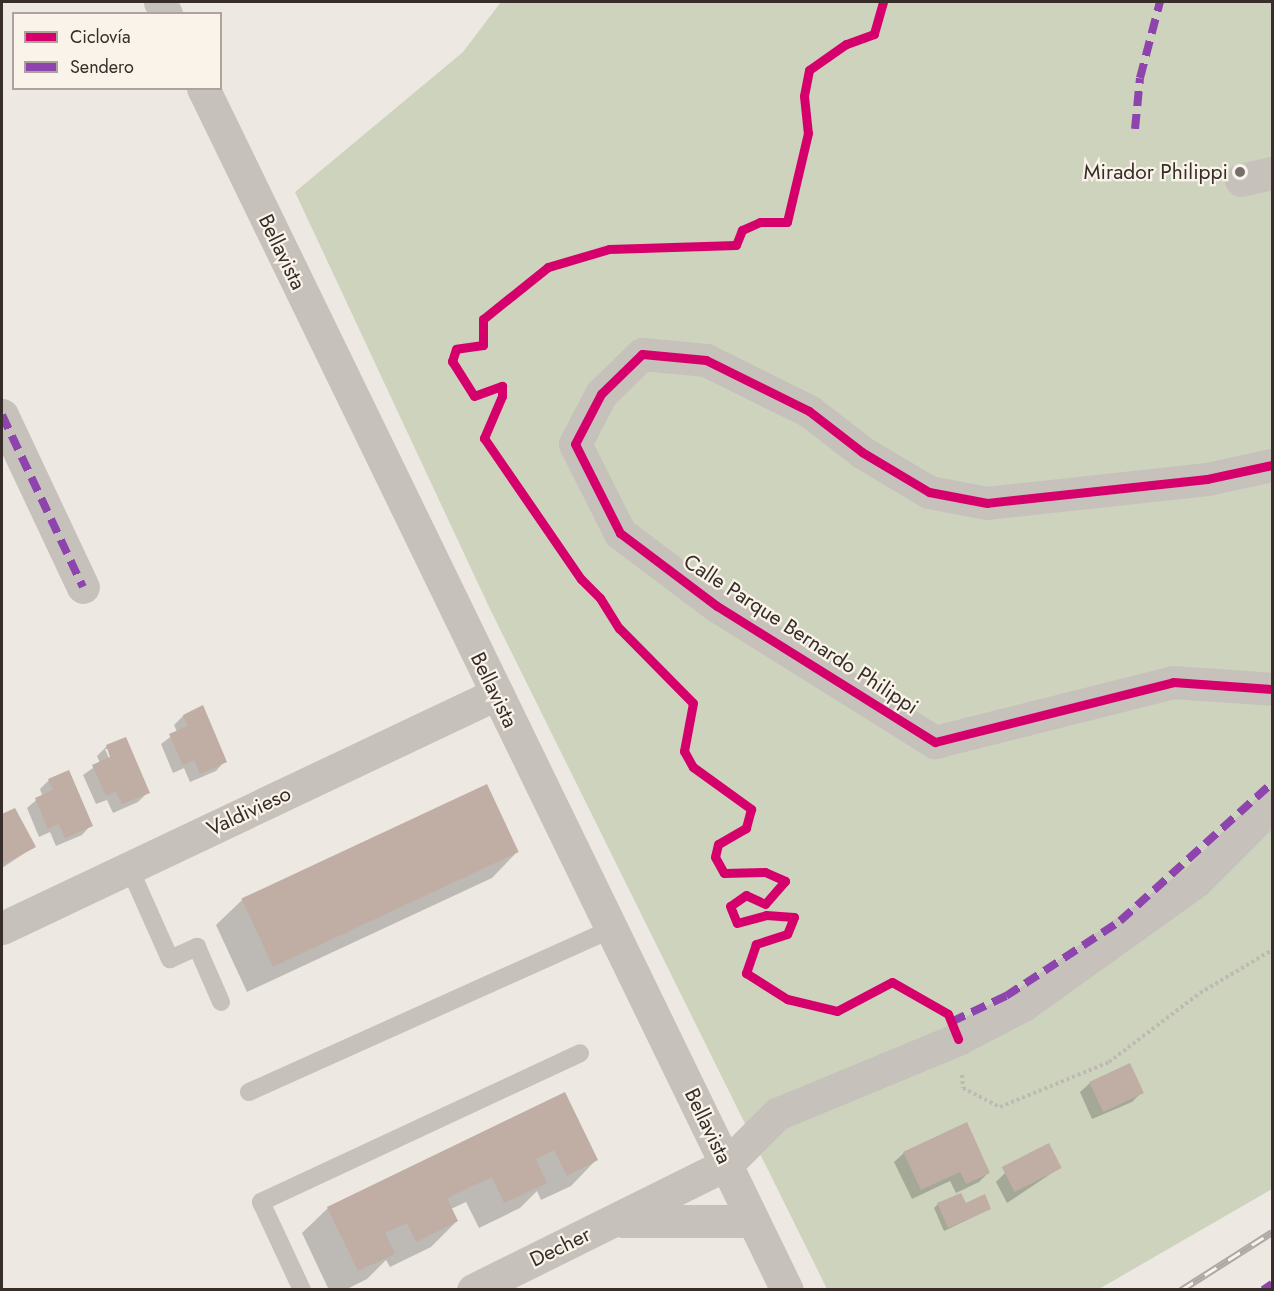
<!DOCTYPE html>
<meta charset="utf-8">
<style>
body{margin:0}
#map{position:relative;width:1274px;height:1291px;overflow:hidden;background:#ede8e2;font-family:Jost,sans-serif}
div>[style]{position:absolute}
.green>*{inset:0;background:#cdd3bc}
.shadow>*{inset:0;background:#0003}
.building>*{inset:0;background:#c0ada4;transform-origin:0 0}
.path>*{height:4px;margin-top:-2px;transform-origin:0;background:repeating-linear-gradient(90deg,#bfb9b3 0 3px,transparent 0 6px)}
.service>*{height:18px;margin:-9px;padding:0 9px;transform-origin:9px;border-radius:9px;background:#c6c1bb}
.minor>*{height:33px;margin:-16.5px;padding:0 16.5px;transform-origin:16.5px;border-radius:16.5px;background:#c6c1bb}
.rail>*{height:7px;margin-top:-3.5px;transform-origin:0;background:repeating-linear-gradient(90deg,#faf3e9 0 14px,#aea9a5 0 28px);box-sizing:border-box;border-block:2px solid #aea9a5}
.quiet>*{height:8px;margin-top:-4px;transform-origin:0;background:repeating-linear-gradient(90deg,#8e44ad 0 15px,transparent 0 23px)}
.cycleway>*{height:9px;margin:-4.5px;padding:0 4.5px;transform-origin:4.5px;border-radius:4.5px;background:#d6006c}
.dots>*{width:16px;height:16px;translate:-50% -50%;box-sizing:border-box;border:3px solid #faf3e9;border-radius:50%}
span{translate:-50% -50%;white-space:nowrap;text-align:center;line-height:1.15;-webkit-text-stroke:4.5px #faf3e9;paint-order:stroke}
.poi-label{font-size:21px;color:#372e29}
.right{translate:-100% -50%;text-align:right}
.street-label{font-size:21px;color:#372e29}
.frame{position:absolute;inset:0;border:3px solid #372e29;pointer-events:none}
.legend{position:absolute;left:12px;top:12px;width:210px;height:78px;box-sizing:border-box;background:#faf3e9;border:2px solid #aca49c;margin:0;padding:8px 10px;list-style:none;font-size:18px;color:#372e29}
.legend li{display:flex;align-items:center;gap:12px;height:30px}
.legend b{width:30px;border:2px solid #aca49c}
</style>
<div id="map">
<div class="green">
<i style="clip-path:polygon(501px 2px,1272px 2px,1272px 1189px,1099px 1289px,827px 1289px,490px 609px,295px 192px,463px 52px)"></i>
</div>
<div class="shadow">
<i style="clip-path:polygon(202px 707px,225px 761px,216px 771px,190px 782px,184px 768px,173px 773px,161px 744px,177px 732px,174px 725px,183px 716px)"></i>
<i style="clip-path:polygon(evenodd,125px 739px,148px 792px,138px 802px,113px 813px,107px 800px,96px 804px,83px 775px,100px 763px,97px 756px,106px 747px,125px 739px,105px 749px,109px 749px,112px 765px,105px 749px)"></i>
<i style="clip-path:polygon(49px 780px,91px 825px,82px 835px,56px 846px,50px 832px,39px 837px,27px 808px,42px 795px,40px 789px)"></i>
<i style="clip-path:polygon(486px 786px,517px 852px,492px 878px,247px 992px,216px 925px,242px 900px)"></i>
<i style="clip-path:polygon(14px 810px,34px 847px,2px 868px,2px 816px)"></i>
<i style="clip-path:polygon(1090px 1083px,1142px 1092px,1132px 1102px,1092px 1119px,1080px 1092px)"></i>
<i style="clip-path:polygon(564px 1094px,596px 1160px,571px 1186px,541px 1200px,537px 1191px,520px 1208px,479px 1228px,466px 1202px,451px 1209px,457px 1221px,431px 1247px,390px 1267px,386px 1260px,367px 1279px,345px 1290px,329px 1290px,302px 1233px,328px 1208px)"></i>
<i style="clip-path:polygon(904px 1153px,988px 1173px,979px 1182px,956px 1193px,950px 1181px,912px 1199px,894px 1162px)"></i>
<i style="clip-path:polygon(1061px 1167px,1007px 1203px,996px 1182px,1005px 1173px)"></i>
<i style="clip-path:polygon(938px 1204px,990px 1209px,944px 1231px,934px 1208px)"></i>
</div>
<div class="building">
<i style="clip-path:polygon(203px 705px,227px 762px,200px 774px,194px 760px,183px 765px,169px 734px,188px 726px,183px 715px)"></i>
<i style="clip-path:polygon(126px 737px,150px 793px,122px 804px,116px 791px,106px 796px,92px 765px,110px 757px,106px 745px)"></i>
<i style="clip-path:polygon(69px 770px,93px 826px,65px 838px,59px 824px,48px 829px,35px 798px,53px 790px,48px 779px)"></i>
<i style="left:487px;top:784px;width:75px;height:271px;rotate:65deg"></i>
<i style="clip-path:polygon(15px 808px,36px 847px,2px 865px,2px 814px)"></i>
<i style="left:1130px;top:1063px;width:33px;height:45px;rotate:65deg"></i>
<i style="clip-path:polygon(565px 1092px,598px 1160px,567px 1176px,554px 1150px,536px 1159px,547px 1183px,504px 1203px,492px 1177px,447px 1198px,458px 1221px,416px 1242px,407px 1223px,385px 1233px,395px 1254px,358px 1271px,327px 1207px)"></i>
<i style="clip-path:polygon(967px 1122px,990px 1173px,966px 1184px,960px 1172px,921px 1190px,903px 1152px)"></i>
<i style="left:1049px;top:1143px;width:28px;height:53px;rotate:63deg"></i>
<i style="clip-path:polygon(961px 1193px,966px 1203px,985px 1194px,991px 1209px,948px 1228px,937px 1203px)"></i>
</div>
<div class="path">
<i style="left:962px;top:1075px;width:13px;rotate:86deg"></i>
<i style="left:963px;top:1088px;width:42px;rotate:27.2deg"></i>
<i style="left:1000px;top:1107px;width:118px;rotate:-22.4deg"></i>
<i style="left:1109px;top:1062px;width:114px;rotate:-37.2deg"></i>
<i style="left:1200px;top:993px;width:84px;rotate:-30.8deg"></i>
</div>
<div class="service">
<i style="left:129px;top:867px;width:101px;rotate:66deg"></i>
<i style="left:170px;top:959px;width:30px;rotate:-24deg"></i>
<i style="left:197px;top:947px;width:60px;rotate:66.4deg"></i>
<i style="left:249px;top:1092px;width:397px;rotate:-24.2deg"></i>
<i style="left:302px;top:1290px;width:97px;rotate:-115deg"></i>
<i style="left:261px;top:1202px;width:352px;rotate:-25deg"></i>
</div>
<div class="minor">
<i style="left:160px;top:2px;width:13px;rotate:63deg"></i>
<i style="left:203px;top:88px;width:1336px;rotate:64.09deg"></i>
<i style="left:1241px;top:180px;width:32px;rotate:-13deg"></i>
<i style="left:2px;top:415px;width:190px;rotate:64.8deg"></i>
<i style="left:1272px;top:465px;width:66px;rotate:167.8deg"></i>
<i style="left:1207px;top:479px;width:221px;rotate:173.8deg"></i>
<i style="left:987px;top:503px;width:59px;rotate:-169.3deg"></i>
<i style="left:929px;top:492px;width:78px;rotate:-149.2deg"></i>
<i style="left:862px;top:452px;width:67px;rotate:-142.3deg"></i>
<i style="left:809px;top:411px;width:115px;rotate:-153.7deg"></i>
<i style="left:706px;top:360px;width:64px;rotate:-174.6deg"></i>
<i style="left:642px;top:354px;width:57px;rotate:135.7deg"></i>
<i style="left:601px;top:394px;width:56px;rotate:117.5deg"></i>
<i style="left:575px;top:444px;width:100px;rotate:63.2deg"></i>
<i style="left:620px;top:533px;width:121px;rotate:37deg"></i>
<i style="left:717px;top:606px;width:257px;rotate:32deg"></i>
<i style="left:935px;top:742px;width:245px;rotate:-14.1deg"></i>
<i style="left:1173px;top:682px;width:99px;rotate:4deg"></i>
<i style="left:2px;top:928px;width:547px;rotate:-25.35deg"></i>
<i style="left:623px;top:1221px;width:130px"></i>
<i style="left:473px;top:1290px;width:284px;rotate:-26.4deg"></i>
<i style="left:727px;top:1164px;width:71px;rotate:-45deg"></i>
<i style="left:777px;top:1114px;width:196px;rotate:-22.5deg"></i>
<i style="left:958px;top:1039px;width:73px;rotate:-27.6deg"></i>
<i style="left:1023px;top:1005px;width:213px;rotate:-35.6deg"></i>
<i style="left:1196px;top:881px;width:107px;rotate:-45deg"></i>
</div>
<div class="rail">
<i style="left:1181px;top:1290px;width:108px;rotate:-32.5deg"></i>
</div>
<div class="quiet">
<i style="left:1135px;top:129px;width:51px;rotate:-84.4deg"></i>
<i style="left:1140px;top:78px;width:79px;rotate:-75.3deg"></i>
<i style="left:2px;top:415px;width:190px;rotate:64.8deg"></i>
<i style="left:951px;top:1022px;width:61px;rotate:-25.3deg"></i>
<i style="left:1006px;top:996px;width:136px;rotate:-33.3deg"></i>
<i style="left:1120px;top:921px;width:205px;rotate:-42.2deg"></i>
<i style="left:1263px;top:1290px;width:11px;rotate:-34deg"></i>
</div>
<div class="cycleway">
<i style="left:883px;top:2px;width:33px;rotate:106deg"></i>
<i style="left:874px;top:34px;width:30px;rotate:160deg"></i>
<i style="left:846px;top:44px;width:45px;rotate:144.9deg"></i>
<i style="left:809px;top:70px;width:26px;rotate:101deg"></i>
<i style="left:804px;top:96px;width:37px;rotate:84deg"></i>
<i style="left:808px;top:133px;width:91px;rotate:103.3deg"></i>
<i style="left:787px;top:222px;width:27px;rotate:180deg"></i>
<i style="left:760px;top:222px;width:20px;rotate:156deg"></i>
<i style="left:742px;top:230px;width:16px;rotate:112deg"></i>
<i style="left:736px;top:245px;width:127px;rotate:178.2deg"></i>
<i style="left:609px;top:249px;width:64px;rotate:163.6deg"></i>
<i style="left:548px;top:267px;width:83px;rotate:141.3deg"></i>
<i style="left:483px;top:319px;width:26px;rotate:90deg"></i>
<i style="left:483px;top:345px;width:27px;rotate:172deg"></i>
<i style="left:456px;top:349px;width:13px;rotate:108deg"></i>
<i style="left:452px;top:361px;width:41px;rotate:57.8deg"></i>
<i style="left:474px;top:396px;width:30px;rotate:-20deg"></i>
<i style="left:502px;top:386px;width:10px;rotate:90deg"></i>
<i style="left:502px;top:396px;width:46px;rotate:113.2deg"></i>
<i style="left:484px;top:438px;width:171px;rotate:55.5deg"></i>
<i style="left:581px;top:579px;width:27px;rotate:45deg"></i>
<i style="left:600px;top:598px;width:36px;rotate:58deg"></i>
<i style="left:619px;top:628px;width:105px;rotate:45.4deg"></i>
<i style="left:693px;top:703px;width:49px;rotate:100.6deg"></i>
<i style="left:684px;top:751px;width:18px;rotate:61deg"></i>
<i style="left:693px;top:767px;width:72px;rotate:35.9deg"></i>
<i style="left:751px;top:809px;width:20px;rotate:105deg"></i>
<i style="left:746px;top:828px;width:32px;rotate:150deg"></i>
<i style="left:718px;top:844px;width:13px;rotate:103deg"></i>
<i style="left:715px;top:857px;width:18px;rotate:61deg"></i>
<i style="left:724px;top:873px;width:41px;rotate:-1.4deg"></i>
<i style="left:765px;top:872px;width:22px;rotate:24deg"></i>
<i style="left:785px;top:881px;width:30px;rotate:131deg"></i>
<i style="left:765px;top:904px;width:21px;rotate:-155deg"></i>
<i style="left:746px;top:895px;width:19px;rotate:145deg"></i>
<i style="left:730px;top:906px;width:18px;rotate:68deg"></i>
<i style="left:737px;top:923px;width:30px;rotate:-15deg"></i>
<i style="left:766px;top:915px;width:28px;rotate:4deg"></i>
<i style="left:794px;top:917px;width:18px;rotate:112deg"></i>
<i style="left:787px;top:934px;width:33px;rotate:162deg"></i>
<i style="left:756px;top:944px;width:31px;rotate:109deg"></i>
<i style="left:746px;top:973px;width:49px;rotate:32.4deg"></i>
<i style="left:787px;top:999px;width:51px;rotate:13.5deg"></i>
<i style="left:837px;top:1011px;width:62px;rotate:-27.8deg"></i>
<i style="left:892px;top:982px;width:64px;rotate:29.7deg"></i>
<i style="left:948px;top:1014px;width:27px;rotate:68deg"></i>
<i style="left:1272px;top:465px;width:66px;rotate:167.8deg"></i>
<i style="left:1207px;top:479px;width:221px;rotate:173.8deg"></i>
<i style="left:987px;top:503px;width:59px;rotate:-169.3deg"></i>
<i style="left:929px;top:492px;width:78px;rotate:-149.2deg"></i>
<i style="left:862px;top:452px;width:67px;rotate:-142.3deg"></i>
<i style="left:809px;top:411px;width:115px;rotate:-153.7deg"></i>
<i style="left:706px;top:360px;width:64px;rotate:-174.6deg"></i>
<i style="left:642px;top:354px;width:57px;rotate:135.7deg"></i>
<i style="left:601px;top:394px;width:56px;rotate:117.5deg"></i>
<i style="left:575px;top:444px;width:100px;rotate:63.2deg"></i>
<i style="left:620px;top:533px;width:121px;rotate:37deg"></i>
<i style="left:717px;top:606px;width:257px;rotate:32deg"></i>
<i style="left:935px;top:742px;width:245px;rotate:-14.1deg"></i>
<i style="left:1173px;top:682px;width:99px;rotate:4deg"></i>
</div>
<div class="dots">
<i style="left:1240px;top:172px;background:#776f6a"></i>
</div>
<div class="poi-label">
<span class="right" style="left:1228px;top:172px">Mirador Philippi</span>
</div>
<div class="street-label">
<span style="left:282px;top:252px;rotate:64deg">Bellavista</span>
<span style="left:801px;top:634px;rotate:33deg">Calle Parque Bernardo Philippi</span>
<span style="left:494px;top:690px;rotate:64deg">Bellavista</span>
<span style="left:249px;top:811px;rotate:-25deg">Valdivieso</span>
<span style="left:708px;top:1126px;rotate:64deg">Bellavista</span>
<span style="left:560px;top:1247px;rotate:-26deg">Decher</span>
</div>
<div class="frame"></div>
<ul class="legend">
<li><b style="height:8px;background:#d6006c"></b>Ciclovía</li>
<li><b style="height:8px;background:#8e44ad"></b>Sendero</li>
</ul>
</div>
